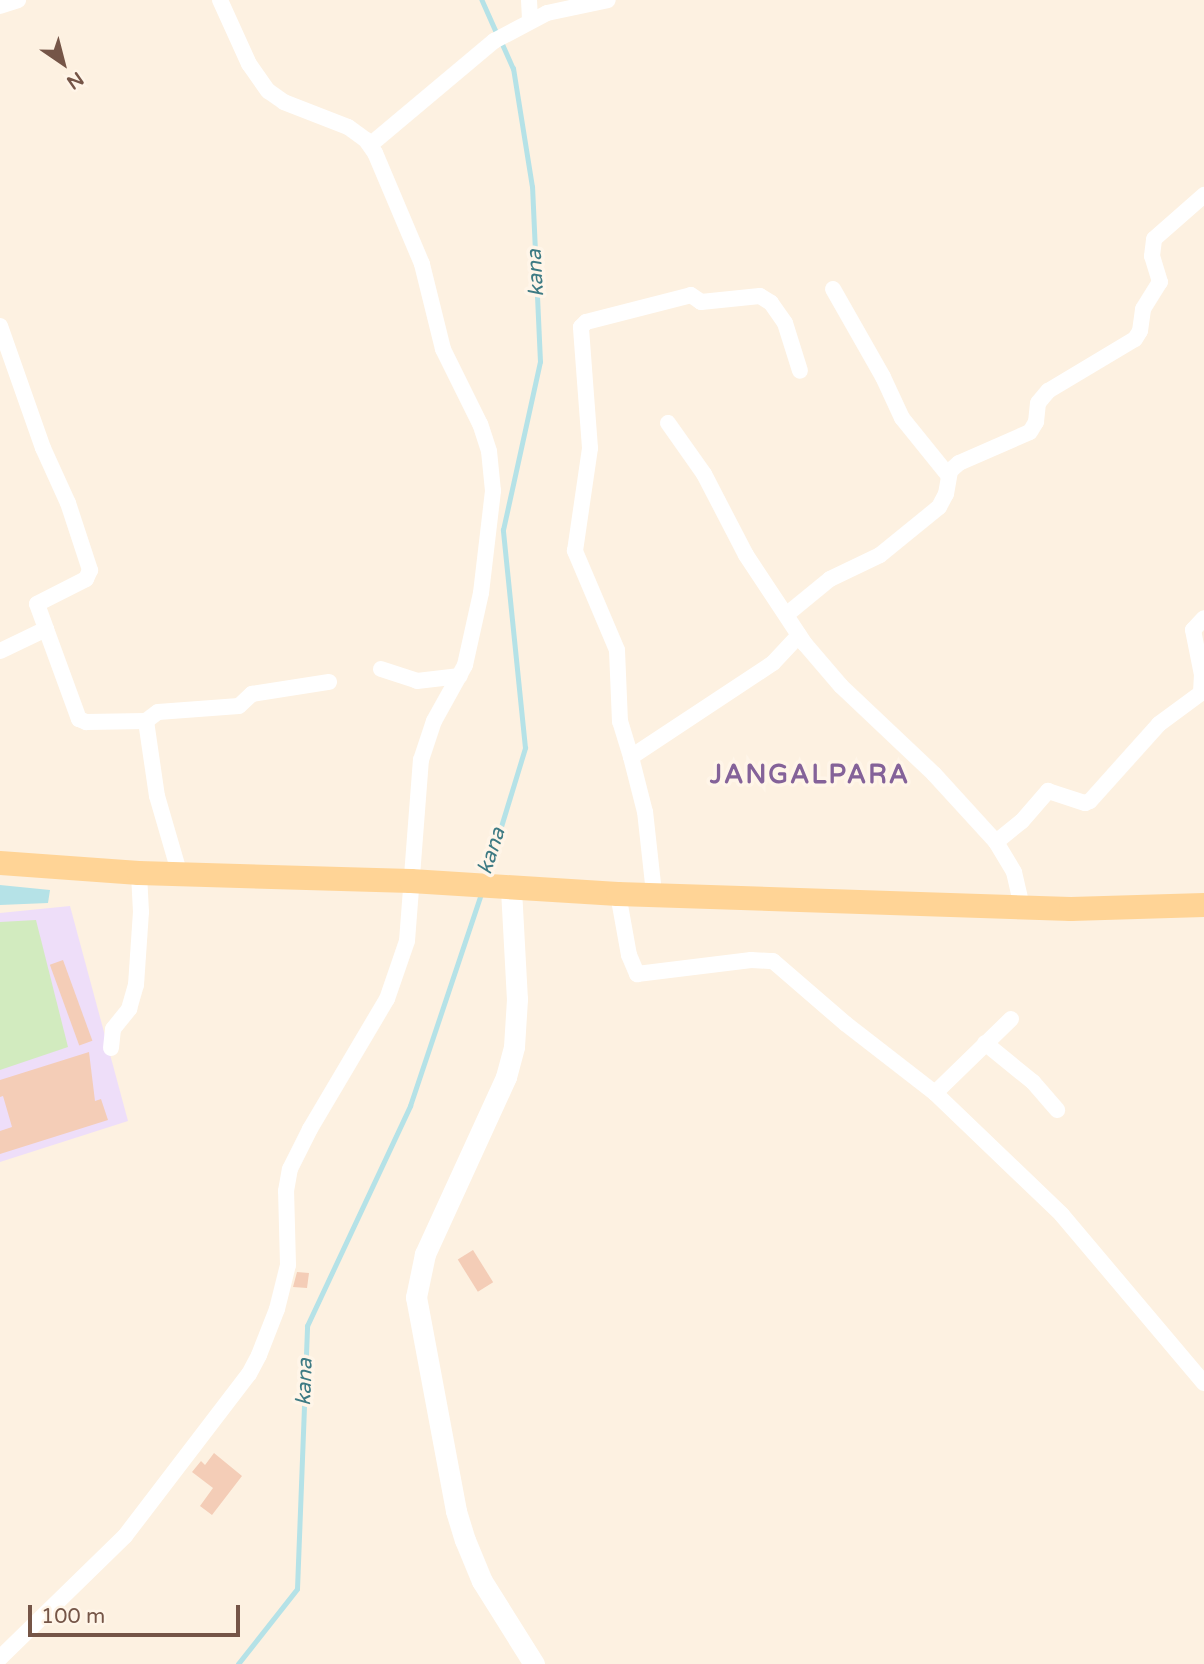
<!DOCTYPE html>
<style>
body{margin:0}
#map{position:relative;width:1204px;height:1664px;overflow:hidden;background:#fdf1e1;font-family:"Varela Round",sans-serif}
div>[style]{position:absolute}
.education>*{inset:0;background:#eedef9}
.green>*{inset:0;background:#d2ebbf}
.water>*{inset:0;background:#b5e2e7}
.stream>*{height:4.5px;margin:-2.25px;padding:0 2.25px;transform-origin:2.25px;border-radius:2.25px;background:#b5e2e7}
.building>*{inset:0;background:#f4cdb7;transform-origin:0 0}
.street>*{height:16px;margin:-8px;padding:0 8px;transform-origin:8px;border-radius:8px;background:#fff}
.secondary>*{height:21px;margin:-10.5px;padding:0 10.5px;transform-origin:10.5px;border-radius:10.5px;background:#fff}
.primary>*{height:24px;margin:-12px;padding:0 12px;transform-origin:12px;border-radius:12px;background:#ffd496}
span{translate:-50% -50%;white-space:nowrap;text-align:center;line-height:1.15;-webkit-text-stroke:7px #fff5e8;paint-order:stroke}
.water-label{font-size:21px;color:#3d7a83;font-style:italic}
.district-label{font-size:26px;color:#846299;font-weight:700;letter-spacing:2px}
.north{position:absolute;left:28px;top:28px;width:70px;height:70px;-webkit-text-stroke:5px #fff5e8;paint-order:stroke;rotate:145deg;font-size:19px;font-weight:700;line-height:28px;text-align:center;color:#755547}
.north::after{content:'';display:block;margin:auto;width:24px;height:32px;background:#755547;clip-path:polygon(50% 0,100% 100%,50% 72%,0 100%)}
.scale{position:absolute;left:28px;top:1605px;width:212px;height:32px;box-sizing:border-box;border:4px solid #755547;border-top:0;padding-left:9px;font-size:21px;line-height:24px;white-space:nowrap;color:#755547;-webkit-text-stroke:5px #fff5e8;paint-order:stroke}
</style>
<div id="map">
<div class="education">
<i style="clip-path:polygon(70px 906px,128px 1121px,0 1162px,0 913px)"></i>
</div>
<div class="green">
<i style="clip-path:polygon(36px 920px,68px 1047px,0 1070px,0 922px)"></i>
</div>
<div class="water">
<i style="clip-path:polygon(0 885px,50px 890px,48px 903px,0 905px)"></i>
</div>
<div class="stream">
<i style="left:482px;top:0;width:37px;rotate:66deg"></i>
<i style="left:485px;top:879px;width:137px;rotate:-73deg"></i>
<i style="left:525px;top:748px;width:219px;rotate:-95.8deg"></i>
<i style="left:503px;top:530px;width:172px;rotate:-77.6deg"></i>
<i style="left:540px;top:362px;width:175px;rotate:-92.6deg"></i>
<i style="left:532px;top:187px;width:120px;rotate:-99.1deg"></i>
<i style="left:513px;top:69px;width:30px;rotate:-114deg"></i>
<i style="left:238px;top:1664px;width:95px;rotate:-51.8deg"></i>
<i style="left:297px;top:1589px;width:263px;rotate:-87.8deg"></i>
<i style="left:307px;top:1326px;width:243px;rotate:-64.9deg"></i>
<i style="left:410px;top:1106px;width:224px;rotate:-71.5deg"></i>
</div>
<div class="building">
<i style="left:63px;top:960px;width:86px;height:14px;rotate:70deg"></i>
<i style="clip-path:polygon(89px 1052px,95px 1101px,101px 1099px,108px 1120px,0 1154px,0 1131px,12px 1127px,3px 1096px,0 1097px,0 1080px)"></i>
<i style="left:473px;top:1250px;width:38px;height:18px;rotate:58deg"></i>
<i style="clip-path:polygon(297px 1272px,309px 1273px,307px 1288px,293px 1287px)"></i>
<i style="clip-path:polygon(214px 1453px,242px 1476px,212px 1515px,200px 1506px,213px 1488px,192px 1472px,201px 1461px,205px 1465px)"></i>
</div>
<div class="street">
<i style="left:529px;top:0;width:21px;rotate:87deg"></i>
<i style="left:0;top:6px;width:19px;rotate:-18deg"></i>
<i style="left:370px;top:145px;width:162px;rotate:-40deg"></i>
<i style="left:494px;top:41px;width:60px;rotate:-27.8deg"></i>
<i style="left:547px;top:13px;width:62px;rotate:-12deg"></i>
<i style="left:833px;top:289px;width:101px;rotate:60.4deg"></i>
<i style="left:883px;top:377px;width:45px;rotate:65.1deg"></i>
<i style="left:902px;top:418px;width:73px;rotate:51.1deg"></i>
<i style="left:0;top:326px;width:129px;rotate:70.6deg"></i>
<i style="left:43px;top:448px;width:60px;rotate:65.6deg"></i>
<i style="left:68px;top:503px;width:71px;rotate:71.8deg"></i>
<i style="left:90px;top:570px;width:10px;rotate:114deg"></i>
<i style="left:86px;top:579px;width:55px;rotate:153deg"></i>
<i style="left:37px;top:604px;width:27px;rotate:70deg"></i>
<i style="left:668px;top:423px;width:62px;rotate:54.8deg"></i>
<i style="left:704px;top:474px;width:91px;rotate:62.6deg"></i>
<i style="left:746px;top:555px;width:107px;rotate:56.5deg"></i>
<i style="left:805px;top:644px;width:55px;rotate:49.4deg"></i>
<i style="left:841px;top:686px;width:128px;rotate:43.4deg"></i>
<i style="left:934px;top:774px;width:92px;rotate:47.6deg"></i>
<i style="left:996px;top:842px;width:35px;rotate:59deg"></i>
<i style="left:1014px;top:872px;width:36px;rotate:77deg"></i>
<i style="left:786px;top:615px;width:57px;rotate:-39.3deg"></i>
<i style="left:830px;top:579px;width:55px;rotate:-25.6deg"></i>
<i style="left:880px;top:555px;width:76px;rotate:-39.1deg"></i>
<i style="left:939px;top:507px;width:15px;rotate:-62deg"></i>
<i style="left:946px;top:494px;width:23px;rotate:-80deg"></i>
<i style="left:950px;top:471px;width:12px;rotate:-42deg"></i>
<i style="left:959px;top:463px;width:77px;rotate:-23.6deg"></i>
<i style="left:1030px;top:432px;width:12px;rotate:-59deg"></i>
<i style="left:1036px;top:422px;width:19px;rotate:-84deg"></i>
<i style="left:1038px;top:403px;width:16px;rotate:-50deg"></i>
<i style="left:1048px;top:391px;width:101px;rotate:-30.9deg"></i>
<i style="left:1135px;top:339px;width:9px;rotate:-58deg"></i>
<i style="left:1140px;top:331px;width:22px;rotate:-82deg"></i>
<i style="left:1143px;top:309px;width:32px;rotate:-58deg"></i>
<i style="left:1160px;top:282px;width:27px;rotate:-107deg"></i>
<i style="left:1152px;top:256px;width:17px;rotate:-83deg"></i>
<i style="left:1154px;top:239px;width:67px;rotate:-41.3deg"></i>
<i style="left:0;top:651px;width:51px;rotate:-25.6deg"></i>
<i style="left:46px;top:629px;width:96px;rotate:69.9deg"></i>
<i style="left:79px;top:719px;width:8px;rotate:23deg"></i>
<i style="left:86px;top:722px;width:60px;rotate:-1deg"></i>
<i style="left:146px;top:721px;width:76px;rotate:81.7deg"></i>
<i style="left:157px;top:796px;width:82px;rotate:73.8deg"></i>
<i style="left:381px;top:669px;width:38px;rotate:18deg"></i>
<i style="left:417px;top:681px;width:43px;rotate:-6.6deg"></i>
<i style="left:146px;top:721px;width:15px;rotate:-37deg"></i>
<i style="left:158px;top:712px;width:81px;rotate:-4.2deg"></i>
<i style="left:239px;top:706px;width:18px;rotate:-43deg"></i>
<i style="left:252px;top:694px;width:78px;rotate:-8.9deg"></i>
<i style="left:631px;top:757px;width:37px;rotate:-107deg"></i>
<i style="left:620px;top:722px;width:72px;rotate:-92.4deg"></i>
<i style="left:617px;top:650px;width:108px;rotate:-113deg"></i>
<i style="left:575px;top:551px;width:104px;rotate:-81.7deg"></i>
<i style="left:590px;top:448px;width:121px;rotate:-94.3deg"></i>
<i style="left:581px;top:327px;width:7px;rotate:-45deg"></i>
<i style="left:586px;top:322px;width:108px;rotate:-14.4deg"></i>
<i style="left:691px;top:295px;width:12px;rotate:35deg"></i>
<i style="left:701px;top:302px;width:59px;rotate:-5.8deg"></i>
<i style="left:760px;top:296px;width:13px;rotate:32deg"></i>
<i style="left:771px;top:303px;width:24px;rotate:55deg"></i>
<i style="left:785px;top:323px;width:50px;rotate:72.6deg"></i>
<i style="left:996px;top:842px;width:33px;rotate:-39deg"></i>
<i style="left:1022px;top:821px;width:40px;rotate:-49deg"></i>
<i style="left:1048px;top:791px;width:39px;rotate:18deg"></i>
<i style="left:1085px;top:803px;width:5px;rotate:-22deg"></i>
<i style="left:1090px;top:801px;width:103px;rotate:-48.1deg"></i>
<i style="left:1159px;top:724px;width:52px;rotate:-36.4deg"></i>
<i style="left:1201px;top:693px;width:18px;rotate:-87deg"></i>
<i style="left:1202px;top:675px;width:46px;rotate:-101.3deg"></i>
<i style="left:1193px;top:630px;width:16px;rotate:-47deg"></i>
<i style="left:654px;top:893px;width:81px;rotate:-96.3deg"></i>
<i style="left:645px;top:812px;width:57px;rotate:-104.3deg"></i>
<i style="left:631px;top:757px;width:170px;rotate:-33.5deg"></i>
<i style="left:773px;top:663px;width:38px;rotate:-47deg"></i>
<i style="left:618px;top:894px;width:62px;rotate:79.8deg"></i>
<i style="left:629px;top:955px;width:21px;rotate:67deg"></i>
<i style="left:637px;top:974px;width:115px;rotate:-7deg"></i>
<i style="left:751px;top:960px;width:22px;rotate:3deg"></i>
<i style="left:773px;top:961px;width:96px;rotate:40.8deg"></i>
<i style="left:846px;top:1024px;width:113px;rotate:37.8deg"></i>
<i style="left:935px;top:1093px;width:176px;rotate:43.8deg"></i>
<i style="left:1062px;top:1215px;width:220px;rotate:49.8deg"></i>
<i style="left:985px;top:1043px;width:62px;rotate:39.1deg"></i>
<i style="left:1033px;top:1082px;width:37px;rotate:49deg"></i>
<i style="left:111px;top:1048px;width:19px;rotate:-84deg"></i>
<i style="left:113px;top:1029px;width:26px;rotate:-51deg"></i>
<i style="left:129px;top:1009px;width:25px;rotate:-74deg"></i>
<i style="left:136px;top:985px;width:73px;rotate:-86.1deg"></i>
<i style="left:141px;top:912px;width:39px;rotate:-93deg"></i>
<i style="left:935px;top:1093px;width:106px;rotate:-44.2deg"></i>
<i style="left:0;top:1658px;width:175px;rotate:-44.3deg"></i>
<i style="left:125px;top:1536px;width:204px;rotate:-52.6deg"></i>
<i style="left:249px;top:1374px;width:21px;rotate:-62deg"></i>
<i style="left:259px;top:1355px;width:49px;rotate:-68.6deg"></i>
<i style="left:277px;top:1309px;width:45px;rotate:-76deg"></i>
<i style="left:288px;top:1265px;width:74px;rotate:-91.5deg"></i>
<i style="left:286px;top:1191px;width:22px;rotate:-80deg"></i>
<i style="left:290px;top:1169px;width:45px;rotate:-63.4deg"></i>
<i style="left:310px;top:1129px;width:151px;rotate:-59.4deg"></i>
<i style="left:387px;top:999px;width:61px;rotate:-71deg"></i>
<i style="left:407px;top:941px;width:182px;rotate:-85.6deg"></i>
<i style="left:421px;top:760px;width:41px;rotate:-71.6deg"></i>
<i style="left:434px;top:721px;width:64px;rotate:-61deg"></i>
<i style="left:465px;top:665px;width:74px;rotate:-77.5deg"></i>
<i style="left:481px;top:593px;width:103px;rotate:-83.3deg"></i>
<i style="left:493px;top:491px;width:40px;rotate:-95.7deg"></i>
<i style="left:489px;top:451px;width:28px;rotate:-108deg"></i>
<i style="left:480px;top:424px;width:84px;rotate:-116.3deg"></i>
<i style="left:443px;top:349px;width:88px;rotate:-103.9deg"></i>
<i style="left:422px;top:264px;width:121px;rotate:-112.9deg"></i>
<i style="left:375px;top:153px;width:16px;rotate:-125deg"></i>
<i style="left:366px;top:140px;width:22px;rotate:-144deg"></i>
<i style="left:348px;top:127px;width:69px;rotate:-158.7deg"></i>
<i style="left:284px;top:102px;width:19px;rotate:-145deg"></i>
<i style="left:268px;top:91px;width:33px;rotate:-125deg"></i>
<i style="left:249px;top:64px;width:70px;rotate:-114.4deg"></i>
</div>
<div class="secondary">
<i style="left:511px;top:889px;width:110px;rotate:86.9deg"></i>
<i style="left:517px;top:999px;width:48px;rotate:93.6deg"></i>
<i style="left:514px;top:1047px;width:31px;rotate:105deg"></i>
<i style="left:506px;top:1077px;width:195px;rotate:114.6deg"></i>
<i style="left:425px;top:1254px;width:44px;rotate:101.8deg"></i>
<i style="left:416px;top:1297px;width:218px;rotate:79.4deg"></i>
<i style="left:456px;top:1511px;width:30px;rotate:73deg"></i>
<i style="left:465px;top:1540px;width:44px;rotate:67.5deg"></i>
<i style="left:482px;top:1581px;width:98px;rotate:57.9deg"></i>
</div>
<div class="primary">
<i style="left:0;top:863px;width:139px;rotate:4.1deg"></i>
<i style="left:139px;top:873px;width:272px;rotate:1.7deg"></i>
<i style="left:411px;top:881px;width:207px;rotate:3.6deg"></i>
<i style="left:618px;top:894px;width:453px;rotate:1.9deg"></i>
<i style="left:1071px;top:909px;width:133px;rotate:-1.7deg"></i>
</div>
<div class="water-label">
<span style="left:536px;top:273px;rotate:-93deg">kana</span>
<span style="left:492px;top:851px;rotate:-72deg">kana</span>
<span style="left:305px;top:1382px;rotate:-88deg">kana</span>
</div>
<div class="district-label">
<span style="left:810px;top:775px">JANGALPARA</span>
</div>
<div class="north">N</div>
<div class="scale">100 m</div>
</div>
